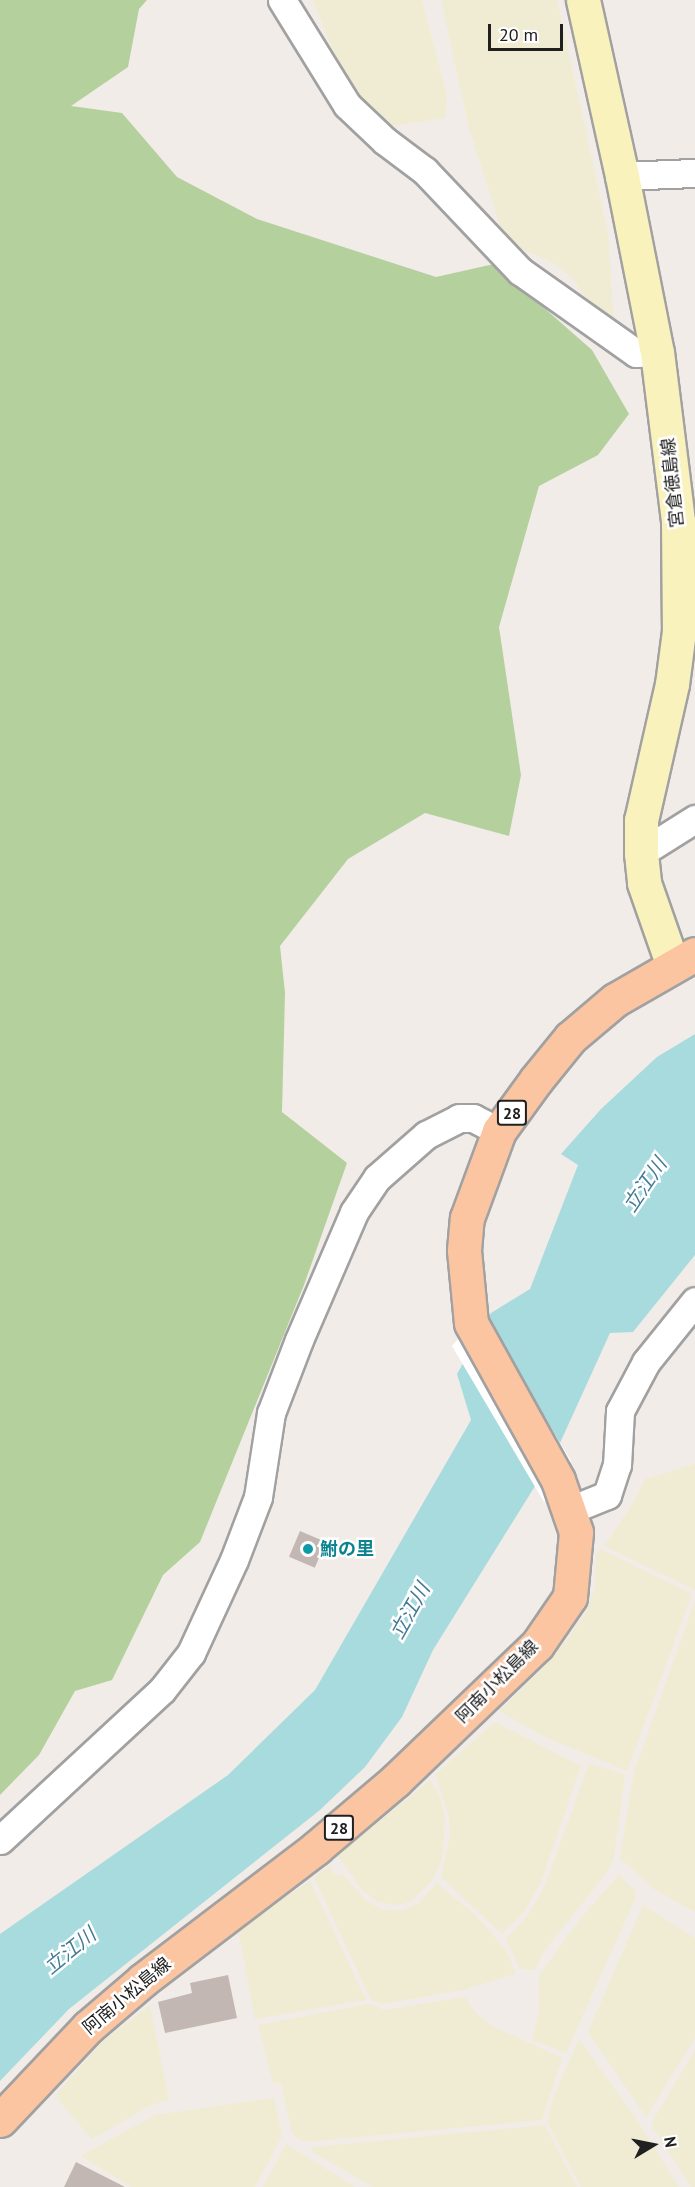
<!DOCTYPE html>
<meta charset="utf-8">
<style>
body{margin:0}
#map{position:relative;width:695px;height:2187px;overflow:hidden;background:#f1ece7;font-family:"PT Sans","Noto Sans JP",sans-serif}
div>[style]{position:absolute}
.farmland>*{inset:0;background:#efecd3}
.forest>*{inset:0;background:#b4d09c}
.water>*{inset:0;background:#a8dbde}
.pier>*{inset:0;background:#fff}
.building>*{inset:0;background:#c2b7b3;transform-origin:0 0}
.roads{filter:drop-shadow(2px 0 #a1a1a1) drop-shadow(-2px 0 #a1a1a1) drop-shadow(0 2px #a1a1a1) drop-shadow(0 -2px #a1a1a1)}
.street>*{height:27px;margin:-13.5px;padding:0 13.5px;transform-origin:13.5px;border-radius:13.5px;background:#fff}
.secondary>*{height:33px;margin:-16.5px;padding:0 16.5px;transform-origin:16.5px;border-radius:16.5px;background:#f9f2bd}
.primary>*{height:33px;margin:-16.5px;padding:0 16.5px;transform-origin:16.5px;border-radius:16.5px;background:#fbc5a2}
.dots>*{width:16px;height:16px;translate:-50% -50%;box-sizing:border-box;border:3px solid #fff;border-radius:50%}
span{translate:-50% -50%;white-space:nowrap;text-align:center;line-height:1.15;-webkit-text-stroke:5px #fff;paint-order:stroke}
.shield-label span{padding:2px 4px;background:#fff;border:2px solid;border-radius:4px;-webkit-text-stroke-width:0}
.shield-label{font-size:16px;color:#202020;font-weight:700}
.street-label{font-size:18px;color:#202020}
.culture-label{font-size:18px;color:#0d838f;font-weight:700}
.left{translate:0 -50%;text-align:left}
.water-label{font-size:20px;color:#447c98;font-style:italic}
.north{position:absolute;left:623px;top:2115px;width:60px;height:60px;-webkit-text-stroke:4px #fff;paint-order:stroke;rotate:80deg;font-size:16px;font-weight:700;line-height:24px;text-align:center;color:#202020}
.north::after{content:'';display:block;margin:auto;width:21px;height:27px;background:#202020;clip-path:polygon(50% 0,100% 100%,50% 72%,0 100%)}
.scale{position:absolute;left:488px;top:24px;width:75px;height:27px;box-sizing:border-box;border:3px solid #202020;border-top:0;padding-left:8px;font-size:18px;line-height:21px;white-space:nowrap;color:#202020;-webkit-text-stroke:4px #fff;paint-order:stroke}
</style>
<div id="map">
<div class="farmland">
<i style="clip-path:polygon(313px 0,422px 0,447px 96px,445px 118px,385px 127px,349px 93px)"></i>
<i style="clip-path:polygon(441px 0,557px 0,608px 233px,614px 325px,605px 326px,573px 279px,553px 263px,515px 246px,502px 232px,469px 128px)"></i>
<i style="clip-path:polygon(695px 1464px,695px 1590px,604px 1546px,632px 1505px,645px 1479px)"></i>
<i style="clip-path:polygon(600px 1549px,692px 1594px,627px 1771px,545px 1737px,499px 1711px,536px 1675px,565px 1642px,585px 1614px,595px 1588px,596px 1556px)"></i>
<i style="clip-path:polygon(695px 1601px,695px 1912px,654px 1889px,620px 1858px,634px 1772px)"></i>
<i style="clip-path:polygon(495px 1722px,581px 1766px,541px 1882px,525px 1910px,502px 1934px,441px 1877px,450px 1836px,449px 1816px,435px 1775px)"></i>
<i style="clip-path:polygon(589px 1763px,625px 1775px,614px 1858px,607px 1872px,542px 1954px,535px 1970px,520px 1969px,506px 1939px,528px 1915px,545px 1886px)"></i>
<i style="clip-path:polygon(430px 1780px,441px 1799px,445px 1820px,442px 1860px,432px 1881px,410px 1902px,396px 1905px,378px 1902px,361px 1889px,338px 1855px)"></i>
<i style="clip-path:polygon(330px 1866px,336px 1876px,342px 1873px,365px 1900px,383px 1910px,402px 1910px,419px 1903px,437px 1883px,474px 1914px,502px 1945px,511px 1960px,515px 1974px,463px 1990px,383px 2004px,371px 2000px,314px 1877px)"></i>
<i style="clip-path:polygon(619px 1875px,635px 1890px,635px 1899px,566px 2053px,532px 2040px,539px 2012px,539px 1975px,580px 1919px)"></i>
<i style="clip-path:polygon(310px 1881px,366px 2000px,255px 2019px,238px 1929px)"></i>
<i style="clip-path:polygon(643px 1905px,695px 1938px,695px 2038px,646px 2117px,588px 2032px)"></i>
<i style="clip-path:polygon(465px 1997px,476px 2013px,492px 2026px,562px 2058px,542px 2120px,304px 2142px,292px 2134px,281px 2083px,273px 2083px,258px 2025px,369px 2004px,384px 2010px)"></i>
<i style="clip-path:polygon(150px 2005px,169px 2100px,151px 2105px,92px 2139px,55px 2096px,99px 2045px)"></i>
<i style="clip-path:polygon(579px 2039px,637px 2120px,679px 2187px,581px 2187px,547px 2122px,554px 2096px)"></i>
<i style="clip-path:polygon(695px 2050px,695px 2187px,691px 2187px,651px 2124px)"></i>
<i style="clip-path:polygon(274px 2098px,282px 2136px,255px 2187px,131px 2187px,81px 2156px,155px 2115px)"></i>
<i style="clip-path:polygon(545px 2125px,577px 2187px,373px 2187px,311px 2151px,314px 2147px)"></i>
<i style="clip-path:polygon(286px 2144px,355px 2187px,263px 2187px)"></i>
</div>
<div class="forest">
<i style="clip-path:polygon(0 0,147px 0,139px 9px,128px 67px,71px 106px,122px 113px,177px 177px,257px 219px,436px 277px,494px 264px,592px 350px,629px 414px,598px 455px,539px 486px,499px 627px,521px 775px,509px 836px,425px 813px,348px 859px,280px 946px,285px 993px,282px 1112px,347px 1163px,304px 1285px,200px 1542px,163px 1575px,112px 1680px,75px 1691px,39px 1755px,0 1795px)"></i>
</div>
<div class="water">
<i style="clip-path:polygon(695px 1034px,695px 1255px,633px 1332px,610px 1333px,555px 1454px,433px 1650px,402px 1717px,365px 1767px,320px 1810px,69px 2009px,0 2081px,0 1934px,228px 1775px,315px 1690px,471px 1420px,457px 1374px,491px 1313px,530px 1289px,578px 1165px,561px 1154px,601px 1109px,657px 1057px)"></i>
</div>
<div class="pier">
<i style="clip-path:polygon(485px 1308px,499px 1341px,571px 1461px,544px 1502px,452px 1346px)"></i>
</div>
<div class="building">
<i style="left:300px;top:1531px;width:28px;height:28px;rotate:23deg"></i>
<i style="clip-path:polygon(228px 1975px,237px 2018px,165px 2033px,158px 2002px,192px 1993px,190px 1983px)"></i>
<i style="clip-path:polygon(76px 2162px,125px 2187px,64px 2187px)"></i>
</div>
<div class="roads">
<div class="street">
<i style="left:282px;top:0;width:123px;rotate:58.2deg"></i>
<i style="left:347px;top:105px;width:52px;rotate:43.5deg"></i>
<i style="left:385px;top:141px;width:50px;rotate:36.9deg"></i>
<i style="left:425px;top:171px;width:138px;rotate:46.5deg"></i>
<i style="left:520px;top:271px;width:142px;rotate:35.3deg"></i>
<i style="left:636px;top:353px;width:21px;rotate:-3deg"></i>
<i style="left:622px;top:176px;width:73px;rotate:-2.4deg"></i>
<i style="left:641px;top:853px;width:64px;rotate:-32.2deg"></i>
<i style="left:570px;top:1510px;width:40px;rotate:-22deg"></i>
<i style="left:607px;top:1495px;width:32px;rotate:-72deg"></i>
<i style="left:617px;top:1465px;width:54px;rotate:-86.8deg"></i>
<i style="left:620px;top:1411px;width:55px;rotate:-62deg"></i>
<i style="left:646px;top:1362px;width:78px;rotate:-51.2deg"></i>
<i style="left:0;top:1840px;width:221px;rotate:-42.8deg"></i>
<i style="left:162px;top:1690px;width:47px;rotate:-51.9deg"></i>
<i style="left:191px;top:1653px;width:102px;rotate:-65.2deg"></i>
<i style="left:234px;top:1560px;width:67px;rotate:-69.1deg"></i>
<i style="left:258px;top:1497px;width:85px;rotate:-81.2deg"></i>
<i style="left:271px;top:1413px;width:78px;rotate:-69deg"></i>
<i style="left:299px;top:1340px;width:139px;rotate:-66.7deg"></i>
<i style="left:354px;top:1212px;width:41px;rotate:-55.9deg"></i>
<i style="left:377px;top:1178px;width:65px;rotate:-41.3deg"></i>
<i style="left:426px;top:1135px;width:37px;rotate:-27deg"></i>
<i style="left:459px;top:1118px;width:14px"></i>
<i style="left:473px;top:1118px;width:29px;rotate:27deg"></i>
</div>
<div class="secondary">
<i style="left:583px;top:0;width:180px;rotate:77.5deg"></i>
<i style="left:622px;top:176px;width:179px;rotate:78.8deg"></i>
<i style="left:657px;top:352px;width:170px;rotate:82.9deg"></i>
<i style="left:678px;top:521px;width:110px;rotate:89.5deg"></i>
<i style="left:679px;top:631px;width:53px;rotate:97.5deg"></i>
<i style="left:672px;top:684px;width:139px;rotate:102.8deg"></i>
<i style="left:641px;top:820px;width:33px;rotate:90deg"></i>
<i style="left:641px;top:853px;width:30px;rotate:84deg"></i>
<i style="left:644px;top:883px;width:88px;rotate:70.7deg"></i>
</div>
<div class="primary">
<i style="left:0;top:2120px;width:128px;rotate:-46.6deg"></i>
<i style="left:88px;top:2027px;width:72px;rotate:-40.5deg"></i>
<i style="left:143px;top:1980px;width:218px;rotate:-37.3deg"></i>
<i style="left:316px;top:1848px;width:104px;rotate:-40.3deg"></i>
<i style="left:395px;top:1781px;width:197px;rotate:-43.8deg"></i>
<i style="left:537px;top:1645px;width:58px;rotate:-55.5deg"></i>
<i style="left:570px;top:1597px;width:65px;rotate:-84.7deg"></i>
<i style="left:576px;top:1532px;width:55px;rotate:-109.1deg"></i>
<i style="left:558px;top:1480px;width:179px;rotate:-119deg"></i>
<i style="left:471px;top:1323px;width:73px;rotate:-95.5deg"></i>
<i style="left:464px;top:1250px;width:32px;rotate:-85deg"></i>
<i style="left:467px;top:1218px;width:93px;rotate:-69.8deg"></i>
<i style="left:499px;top:1131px;width:63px;rotate:-54deg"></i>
<i style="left:536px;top:1080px;width:54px;rotate:-51deg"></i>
<i style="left:570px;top:1038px;width:59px;rotate:-40.2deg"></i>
<i style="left:615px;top:1000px;width:92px;rotate:-29.9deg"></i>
</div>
</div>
<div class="dots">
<i style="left:308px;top:1549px;background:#0f9aa8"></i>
</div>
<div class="shield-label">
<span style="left:512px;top:1113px">28</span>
<span style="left:339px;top:1828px">28</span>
</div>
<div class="street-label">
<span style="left:673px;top:483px;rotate:-96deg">宮倉徳島線</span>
<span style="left:497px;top:1682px;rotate:-45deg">阿南小松島線</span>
<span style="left:127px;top:1996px;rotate:-40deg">阿南小松島線</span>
</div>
<div class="culture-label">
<span class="left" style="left:320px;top:1549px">鮒の里</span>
</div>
<div class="water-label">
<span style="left:645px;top:1185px;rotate:-56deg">立江川</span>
<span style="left:410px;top:1611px;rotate:-61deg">立江川</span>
<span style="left:70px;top:1951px;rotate:-39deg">立江川</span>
</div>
<div class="north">N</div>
<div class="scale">20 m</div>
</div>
